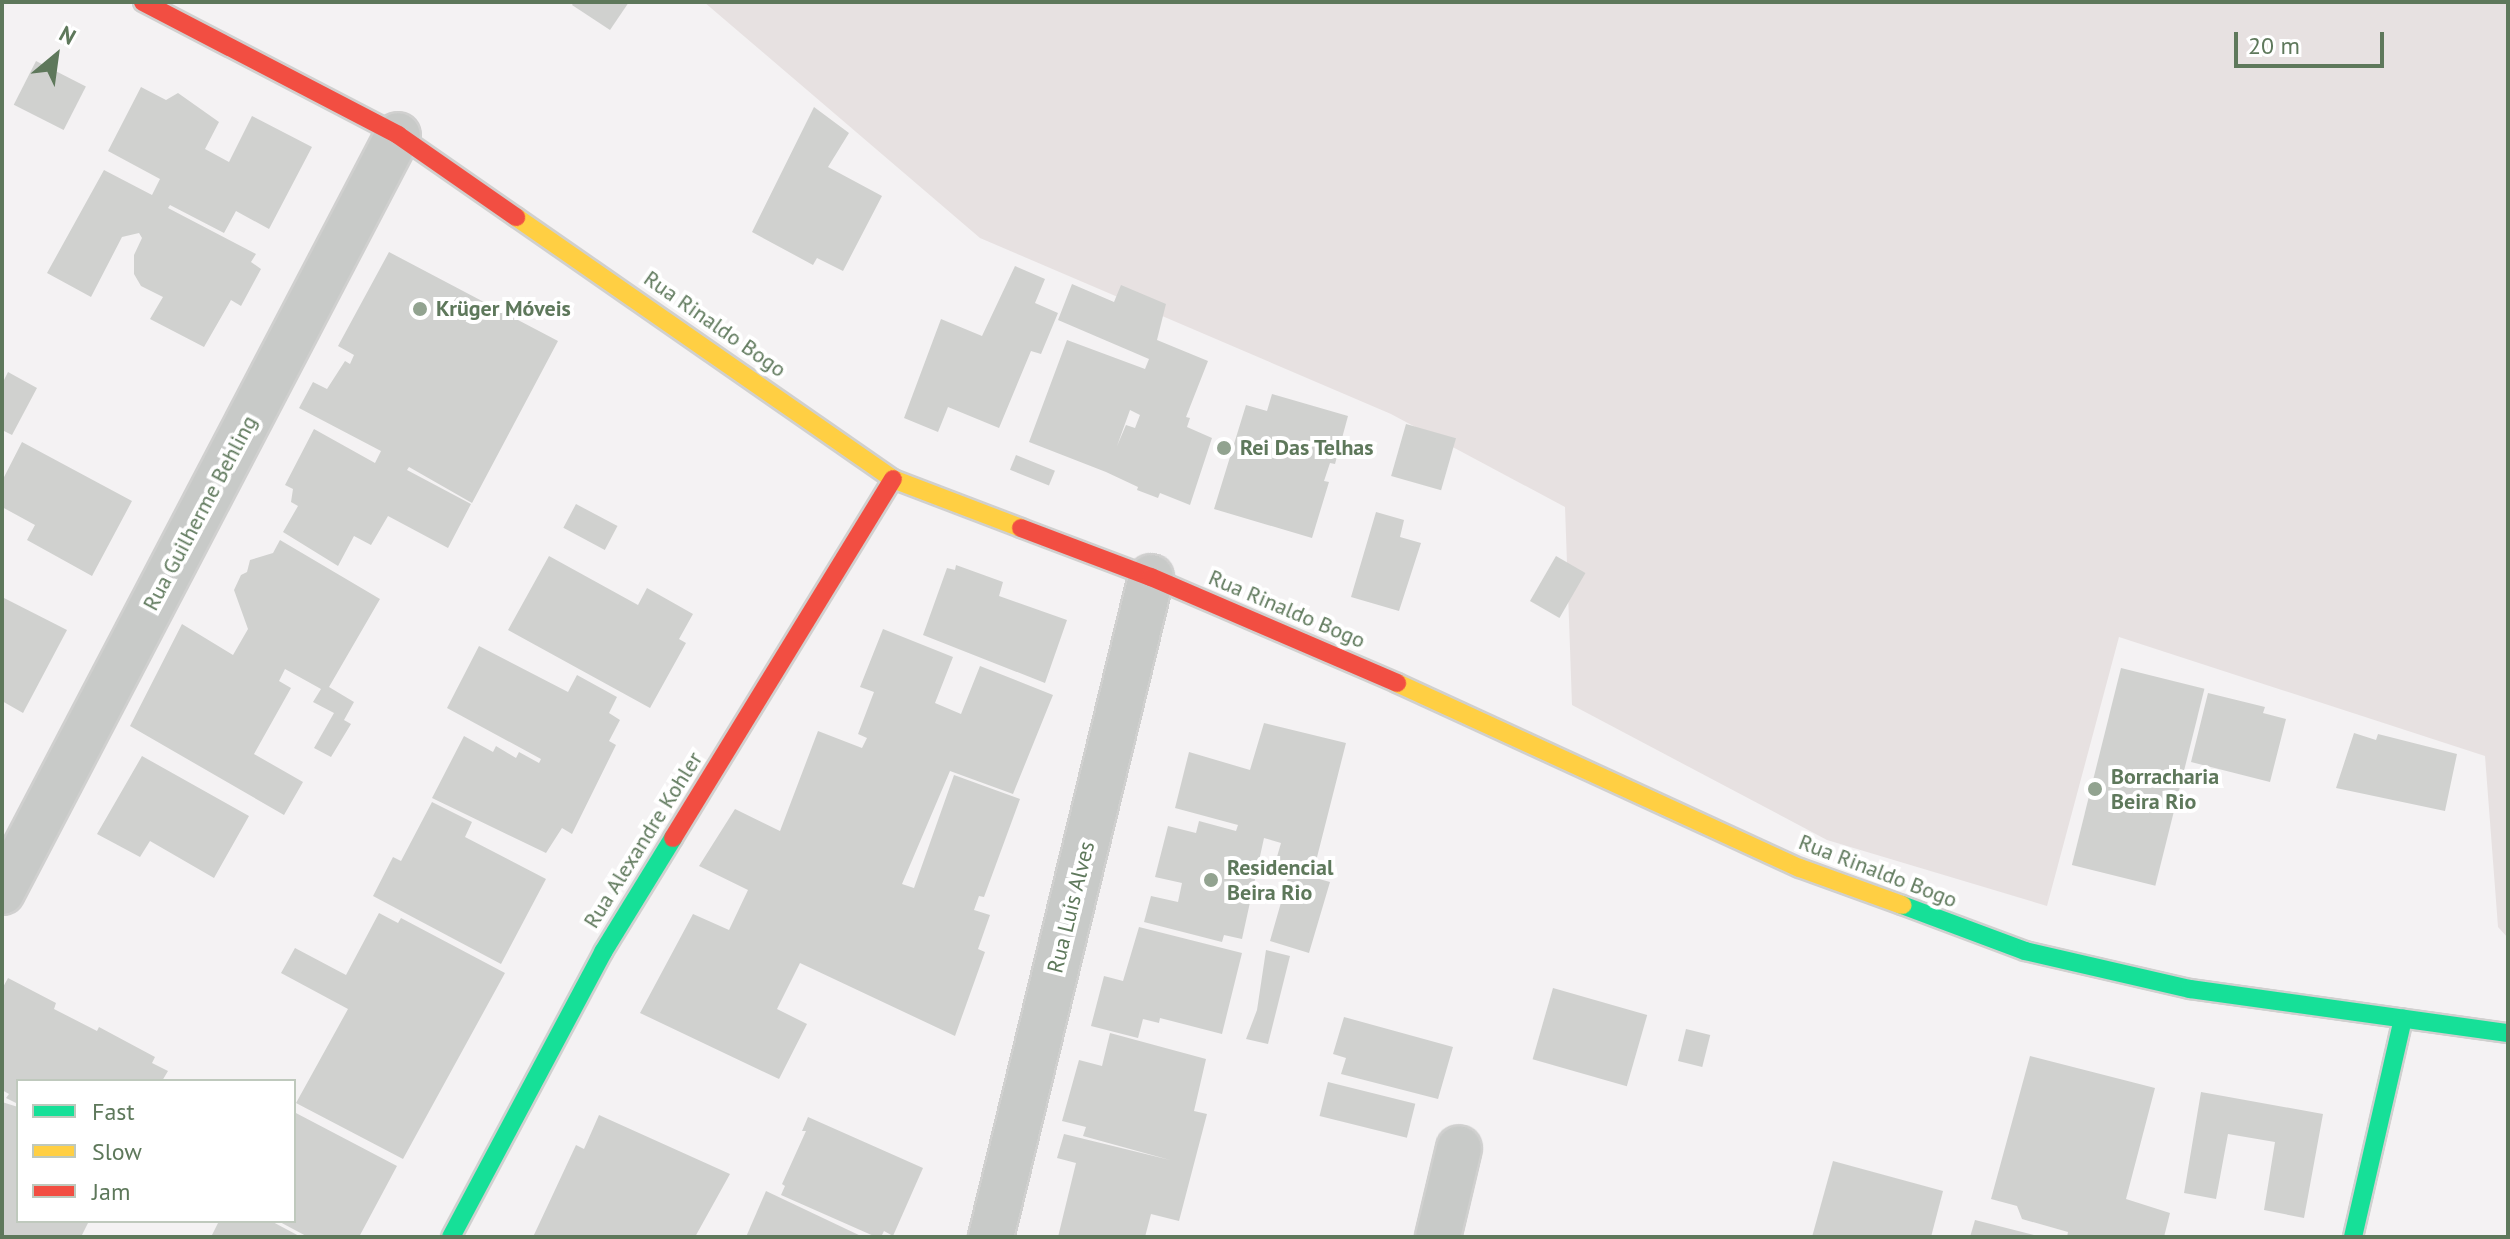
<!DOCTYPE html>
<meta charset="utf-8">
<style>
body{margin:0}
#map{position:relative;width:2510px;height:1239px;overflow:hidden;background:#f4f2f3;font-family:"PT Sans",sans-serif}
div>[style]{position:absolute}
.green>*{inset:0;background:#e7e1e1}
.building>*{inset:0;background:#d0d1cf;transform-origin:0 0}
.roads{filter:drop-shadow(2px 0 #d0d0cf) drop-shadow(-2px 0 #d0d0cf) drop-shadow(0 2px #d0d0cf) drop-shadow(0 -2px #d0d0cf)}
.street>*{height:44px;margin:-22px;padding:0 22px;transform-origin:22px;border-radius:22px;background:#c8cac8}
.fast>*{height:18px;margin:-9px;padding:0 9px;transform-origin:9px;border-radius:9px;background:#16e098}
.slow>*{height:18px;margin:-9px;padding:0 9px;transform-origin:9px;border-radius:9px;background:#ffcf43}
.jam>*{height:18px;margin:-9px;padding:0 9px;transform-origin:9px;border-radius:9px;background:#f24e42}
.dots>*{width:22px;height:22px;translate:-50% -50%;box-sizing:border-box;border:4px solid #fff;border-radius:50%}
span{translate:-50% -50%;white-space:nowrap;text-align:center;line-height:1.15;-webkit-text-stroke:8px #fff;paint-order:stroke}
.poi-label{font-size:22px;color:#5e785b;font-weight:700}
.left{translate:0 -50%;text-align:left}
.street-label{font-size:22px;color:#5e785b}
.frame{position:absolute;inset:0;border:4px solid #5e785b;pointer-events:none}
.legend{position:absolute;left:16px;top:1079px;width:280px;height:144px;box-sizing:border-box;background:#fff;border:2px solid #bfc9bd;margin:0;padding:10px 14px;list-style:none;font-size:24px;color:#5e785b}
.legend li{display:flex;align-items:center;gap:16px;height:40px}
.legend b{width:40px;border:2px solid #bfc9bd}
.north{position:absolute;left:16px;top:16px;width:80px;height:80px;-webkit-text-stroke:6px #fff;paint-order:stroke;rotate:29deg;font-size:22px;font-weight:700;line-height:32px;text-align:center;color:#5e785b}
.north::after{content:'';display:block;margin:auto;width:28px;height:36px;background:#5e785b;clip-path:polygon(50% 0,100% 100%,50% 72%,0 100%)}
.scale{position:absolute;left:2234px;top:32px;width:150px;height:36px;box-sizing:border-box;border:4px solid #5e785b;border-top:0;padding-left:10px;font-size:24px;line-height:28px;white-space:nowrap;color:#5e785b;-webkit-text-stroke:6px #fff;paint-order:stroke}
</style>
<div id="map">
<div class="green">
<i style="clip-path:polygon(704px 2px,2508px 2px,2508px 938px,2498px 927px,2485px 756px,2119px 637px,2047px 906px,1827px 840px,1572px 705px,1565px 507px,1391px 414px,980px 238px)"></i>
</div>
<div class="building">
<i style="clip-path:polygon(574px 2px,629px 2px,610px 30px,572px 5px)"></i>
<i style="left:36px;top:61px;width:56px;height:49px;rotate:27deg"></i>
<i style="clip-path:polygon(141px 87px,166px 100px,178px 93px,219px 122px,205px 149px,229px 162px,252px 116px,312px 147px,269px 229px,236px 211px,224px 233px,170px 205px,168px 208px,256px 254px,251px 262px,261px 269px,241px 306px,231px 300px,204px 347px,150px 319px,163px 297px,141px 286px,134px 274px,134px 255px,142px 238px,139px 233px,122px 237px,91px 297px,47px 273px,104px 170px,152px 195px,160px 179px,108px 151px)"></i>
<i style="clip-path:polygon(814px 107px,849px 133px,828px 167px,882px 196px,843px 271px,817px 258px,813px 265px,752px 232px)"></i>
<i style="clip-path:polygon(389px 252px,558px 341px,472px 503px,409px 467px,407px 470px,471px 504px,448px 548px,388px 516px,371px 545px,354px 536px,338px 566px,283px 532px,298px 506px,291px 502px,293px 489px,285px 485px,314px 429px,375px 463px,381px 451px,299px 408px,313px 382px,327px 389px,345px 361px,350px 364px,354px 355px,338px 346px)"></i>
<i style="clip-path:polygon(1015px 266px,1045px 279px,1035px 303px,1058px 313px,1041px 354px,1031px 351px,999px 428px,948px 407px,938px 432px,904px 418px,941px 319px,982px 336px)"></i>
<i style="clip-path:polygon(evenodd,1072px 284px,1114px 302px,1121px 285px,1166px 304px,1157px 340px,1208px 361px,1186px 417px,1190px 418px,1187px 427px,1212px 438px,1190px 505px,1160px 493px,1158px 498px,1137px 490px,1138px 487px,1106px 472px,1029px 442px,1067px 340px,1145px 369px,1149px 359px,1058px 320px,1072px 284px,1130px 410px,1140px 415px,1135px 428px,1126px 425px,1117px 446px,1130px 410px)"></i>
<i style="clip-path:polygon(8px 372px,37px 388px,12px 435px,2px 430px,2px 384px)"></i>
<i style="clip-path:polygon(1272px 394px,1348px 416px,1335px 464px,1330px 463px,1324px 481px,1329px 482px,1312px 538px,1214px 509px,1246px 405px,1267px 411px)"></i>
<i style="left:1406px;top:424px;width:52px;height:54px;rotate:16deg"></i>
<i style="clip-path:polygon(22px 442px,132px 501px,92px 576px,27px 540px,35px 525px,2px 507px,2px 481px)"></i>
<i style="left:1016px;top:455px;width:42px;height:16px;rotate:22deg"></i>
<i style="left:576px;top:504px;width:47px;height:27px;rotate:28deg"></i>
<i style="clip-path:polygon(1376px 512px,1404px 520px,1400px 537px,1421px 543px,1399px 611px,1351px 597px)"></i>
<i style="clip-path:polygon(280px 540px,380px 599px,329px 687px,354px 702px,344px 720px,351px 724px,331px 757px,314px 748px,334px 713px,313px 702px,321px 689px,285px 669px,279px 681px,291px 688px,254px 754px,303px 782px,284px 815px,130px 726px,182px 624px,233px 655px,248px 629px,234px 590px,241px 575px,247px 572px,250px 560px,273px 553px)"></i>
<i style="clip-path:polygon(549px 556px,638px 605px,647px 588px,693px 614px,679px 639px,686px 643px,650px 708px,508px 630px)"></i>
<i style="left:1556px;top:556px;width:34px;height:52px;rotate:30deg"></i>
<i style="clip-path:polygon(956px 565px,1003px 582px,999px 596px,1067px 620px,1045px 683px,923px 635px,947px 568px,955px 570px)"></i>
<i style="clip-path:polygon(2px 597px,67px 630px,23px 713px,2px 701px)"></i>
<i style="clip-path:polygon(883px 629px,953px 657px,935px 703px,961px 714px,980px 666px,1053px 695px,1013px 794px,950px 771px,902px 884px,914px 888px,954px 775px,1020px 799px,984px 897px,979px 896px,974px 910px,990px 915px,978px 949px,985px 952px,955px 1036px,800px 963px,777px 1009px,807px 1024px,779px 1079px,640px 1013px,693px 914px,729px 930px,748px 890px,699px 866px,735px 809px,780px 831px,818px 731px,862px 748px,867px 738px,858px 734px,874px 692px,860px 687px)"></i>
<i style="clip-path:polygon(479px 646px,568px 692px,577px 675px,617px 697px,609px 713px,620px 720px,609px 741px,616px 745px,572px 834px,562px 828px,546px 853px,432px 798px,464px 736px,493px 752px,496px 746px,516px 758px,519px 752px,539px 763px,541px 759px,447px 708px)"></i>
<i style="left:2121px;top:668px;width:86px;height:203px;rotate:14deg"></i>
<i style="clip-path:polygon(2208px 693px,2265px 707px,2263px 713px,2286px 719px,2270px 782px,2191px 762px)"></i>
<i style="clip-path:polygon(1264px 723px,1346px 743px,1312px 877px,1330px 882px,1309px 953px,1270px 941px,1290px 871px,1274px 867px,1281px 843px,1264px 838px,1242px 939px,1224px 935px,1222px 942px,1144px 922px,1151px 896px,1178px 902px,1182px 883px,1155px 877px,1168px 826px,1196px 833px,1199px 821px,1236px 831px,1238px 825px,1175px 808px,1189px 752px,1250px 770px)"></i>
<i style="clip-path:polygon(2354px 733px,2376px 740px,2378px 734px,2457px 754px,2445px 811px,2336px 788px)"></i>
<i style="clip-path:polygon(142px 756px,249px 816px,214px 878px,150px 841px,140px 857px,97px 834px)"></i>
<i style="clip-path:polygon(432px 802px,472px 822px,465px 837px,546px 879px,501px 964px,373px 896px,393px 857px,401px 861px)"></i>
<i style="clip-path:polygon(379px 913px,398px 923px,401px 918px,505px 973px,403px 1159px,296px 1103px,348px 1009px,281px 973px,295px 948px,346px 975px)"></i>
<i style="clip-path:polygon(1139px 927px,1242px 953px,1222px 1034px,1160px 1018px,1159px 1023px,1143px 1019px,1138px 1038px,1091px 1026px,1104px 976px,1123px 981px)"></i>
<i style="clip-path:polygon(1266px 950px,1290px 956px,1268px 1044px,1246px 1039px,1257px 1010px)"></i>
<i style="clip-path:polygon(8px 978px,56px 1003px,54px 1009px,97px 1031px,99px 1027px,155px 1057px,152px 1063px,168px 1071px,162px 1081px,18px 1081px,18px 1104px,6px 1098px,9px 1094px,2px 1090px,2px 989px)"></i>
<i style="left:1553px;top:988px;width:98px;height:74px;rotate:16deg"></i>
<i style="clip-path:polygon(1344px 1017px,1453px 1047px,1438px 1099px,1341px 1074px,1346px 1058px,1333px 1054px)"></i>
<i style="left:1686px;top:1029px;width:25px;height:33px;rotate:14deg"></i>
<i style="clip-path:polygon(1110px 1033px,1206px 1059px,1194px 1111px,1207px 1114px,1179px 1221px,1151px 1214px,1145px 1237px,1058px 1237px,1076px 1163px,1057px 1158px,1064px 1134px,1170px 1160px,1083px 1136px,1086px 1127px,1062px 1121px,1079px 1060px,1102px 1066px)"></i>
<i style="clip-path:polygon(2030px 1056px,2155px 1088px,2126px 1199px,2170px 1213px,2164px 1237px,2067px 1237px,2068px 1232px,2022px 1219px,2017px 1206px,1991px 1199px)"></i>
<i style="left:1328px;top:1082px;width:90px;height:35px;rotate:14deg"></i>
<i style="clip-path:polygon(2201px 1092px,2323px 1114px,2304px 1218px,2264px 1210px,2275px 1142px,2228px 1134px,2216px 1199px,2184px 1193px)"></i>
<i style="clip-path:polygon(2px 1102px,18px 1107px,18px 1221px,89px 1221px,81px 1237px,2px 1237px)"></i>
<i style="clip-path:polygon(294px 1112px,397px 1166px,359px 1237px,308px 1237px,278px 1221px,294px 1221px)"></i>
<i style="clip-path:polygon(599px 1115px,730px 1174px,695px 1237px,533px 1237px,576px 1145px,584px 1149px)"></i>
<i style="clip-path:polygon(808px 1117px,923px 1168px,893px 1236px,884px 1231px,881px 1237px,876px 1237px,781px 1195px,785px 1186px,782px 1184px,806px 1131px,802px 1131px)"></i>
<i style="clip-path:polygon(1833px 1161px,1943px 1191px,1931px 1237px,1812px 1237px)"></i>
<i style="clip-path:polygon(766px 1191px,863px 1237px,746px 1237px)"></i>
<i style="clip-path:polygon(1975px 1220px,2038px 1236px,2038px 1237px,1970px 1237px)"></i>
<i style="clip-path:polygon(219px 1221px,271px 1221px,301px 1237px,211px 1237px)"></i>
</div>
<div class="roads">
<div class="street">
<i style="left:2px;top:892px;width:854px;rotate:-62.39deg"></i>
<i style="left:991px;top:1237px;width:679px;rotate:-76.37deg"></i>
<i style="left:1438px;top:1237px;width:91px;rotate:-76.7deg"></i>
</div>
<div class="fast">
<i style="left:1902px;top:905px;width:131px;rotate:20.5deg"></i>
<i style="left:2025px;top:951px;width:169px;rotate:13deg"></i>
<i style="left:2190px;top:989px;width:321px;rotate:7.9deg"></i>
<i style="left:451px;top:1237px;width:323px;rotate:-61.9deg"></i>
<i style="left:603px;top:952px;width:134px;rotate:-58.4deg"></i>
<i style="left:2353px;top:1237px;width:224px;rotate:-77.1deg"></i>
</div>
<div class="slow">
<i style="left:516px;top:217px;width:459px;rotate:34.8deg"></i>
<i style="left:893px;top:479px;width:137px;rotate:20.9deg"></i>
<i style="left:1397px;top:683px;width:443px;rotate:24.7deg"></i>
<i style="left:1800px;top:868px;width:109px;rotate:19.9deg"></i>
</div>
<div class="jam">
<i style="left:143px;top:2px;width:288px;rotate:27.5deg"></i>
<i style="left:398px;top:135px;width:144px;rotate:34.8deg"></i>
<i style="left:1021px;top:528px;width:139px;rotate:20.7deg"></i>
<i style="left:1151px;top:577px;width:268px;rotate:23.3deg"></i>
<i style="left:673px;top:838px;width:421px;rotate:-58.5deg"></i>
</div>
</div>
<div class="dots">
<i style="left:420px;top:309px;background:#92a390"></i>
<i style="left:1224px;top:448px;background:#92a390"></i>
<i style="left:2095px;top:789px;background:#92a390"></i>
<i style="left:1211px;top:880px;background:#92a390"></i>
</div>
<div class="poi-label">
<span class="left" style="left:436px;top:309px">Krüger Móveis</span>
<span class="left" style="left:1240px;top:448px">Rei Das Telhas</span>
<span class="left" style="left:2111px;top:789px">Borracharia<br>Beira Rio</span>
<span class="left" style="left:1227px;top:880px">Residencial<br>Beira Rio</span>
</div>
<div class="street-label">
<span style="left:715px;top:324px;rotate:35deg">Rua Rinaldo Bogo</span>
<span style="left:200px;top:513px;rotate:-62deg">Rua Guilherme Behling</span>
<span style="left:1287px;top:609px;rotate:23deg">Rua Rinaldo Bogo</span>
<span style="left:643px;top:840px;rotate:-58deg">Rua Alexandre Kohler</span>
<span style="left:1878px;top:871px;rotate:21deg">Rua Rinaldo Bogo</span>
<span style="left:1071px;top:907px;rotate:-76deg">Rua Luis Alves</span>
</div>
<div class="frame"></div>
<ul class="legend">
<li><b style="height:10px;background:#16e098"></b>Fast</li>
<li><b style="height:10px;background:#ffcf43"></b>Slow</li>
<li><b style="height:10px;background:#f24e42"></b>Jam</li>
</ul>
<div class="north">N</div>
<div class="scale">20 m</div>
</div>
